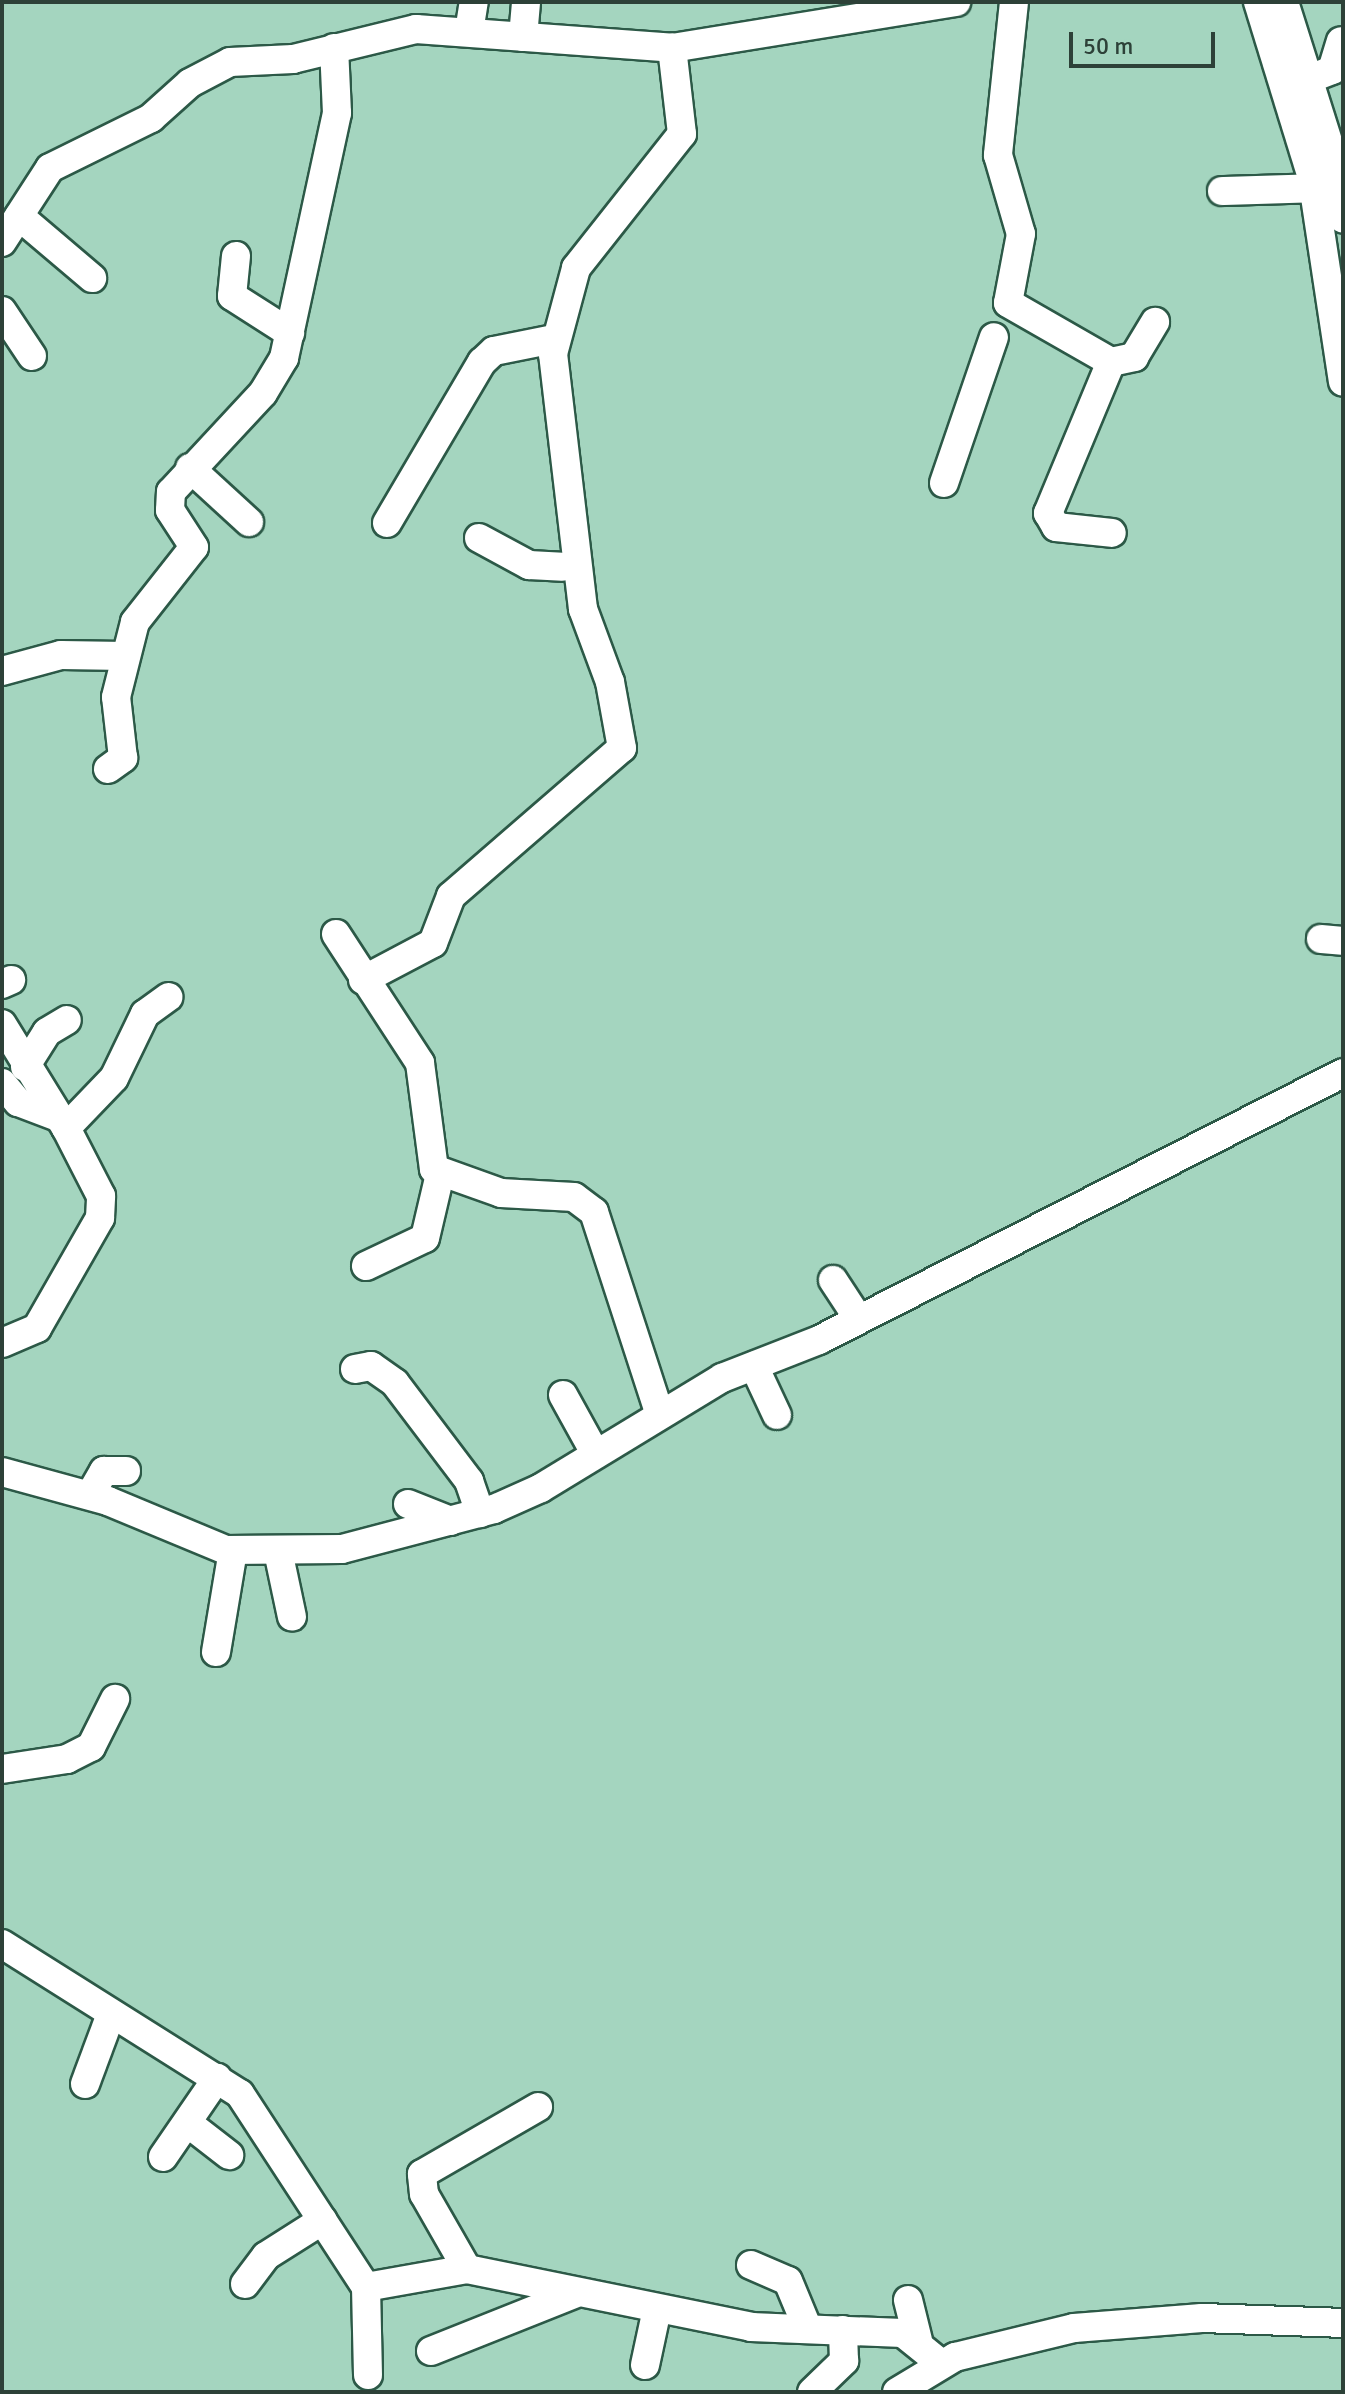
<!DOCTYPE html>
<style>
body{margin:0}
#map{position:relative;width:1345px;height:2394px;overflow:hidden;background:#a4d5bf;font-family:Signika,sans-serif}
div>[style]{position:absolute}
.roads{filter:drop-shadow(2px 0 #2c5947) drop-shadow(-2px 0 #2c5947) drop-shadow(0 2px #2c5947) drop-shadow(0 -2px #2c5947)}
.minor>*{height:28px;margin:-14px;padding:0 14px;transform-origin:14px;border-radius:14px;background:#fff}
span{translate:-50% -50%;white-space:nowrap;text-align:center;line-height:1.15;-webkit-text-stroke:8px #a4d5bf;paint-order:stroke}
.frame{position:absolute;inset:0;border:4px solid #2d4138;pointer-events:none}
.scale{position:absolute;left:1069px;top:32px;width:146px;height:36px;box-sizing:border-box;border:4px solid #2d4138;border-top:0;padding-left:10px;font-size:24px;line-height:28px;white-space:nowrap;color:#2d4138;-webkit-text-stroke:6px #a4d5bf;paint-order:stroke}
</style>
<div id="map">
<div class="roads">
<div class="minor">
<i style="left:1014px;top:2px;width:154px;rotate:96deg"></i>
<i style="left:998px;top:155px;width:82px;rotate:73.8deg"></i>
<i style="left:1021px;top:234px;width:70px;rotate:100.7deg"></i>
<i style="left:1008px;top:303px;width:119px;rotate:29.8deg"></i>
<i style="left:1111px;top:362px;width:24px;rotate:-12deg"></i>
<i style="left:1134px;top:357px;width:41px;rotate:-59deg"></i>
<i style="left:1258px;top:2px;width:183px;rotate:72.9deg"></i>
<i style="left:1312px;top:177px;width:207px;rotate:81.4deg"></i>
<i style="left:1284px;top:2px;width:150px;rotate:72.5deg"></i>
<i style="left:1329px;top:145px;width:75px;rotate:79.3deg"></i>
<i style="left:469px;top:32px;width:30px;rotate:-81deg"></i>
<i style="left:523px;top:37px;width:35px;rotate:-85deg"></i>
<i style="left:1309px;top:79px;width:25px;rotate:-21deg"></i>
<i style="left:1332px;top:70px;width:30px;rotate:-73deg"></i>
<i style="left:1222px;top:191px;width:93px;rotate:-1.8deg"></i>
<i style="left:19px;top:216px;width:96px;rotate:40.3deg"></i>
<i style="left:2px;top:242px;width:88px;rotate:-57deg"></i>
<i style="left:50px;top:168px;width:113px;rotate:-26.3deg"></i>
<i style="left:151px;top:118px;width:52px;rotate:-41.9deg"></i>
<i style="left:190px;top:83px;width:45px;rotate:-27.7deg"></i>
<i style="left:230px;top:62px;width:63px;rotate:-2.7deg"></i>
<i style="left:293px;top:59px;width:127px;rotate:-13.7deg"></i>
<i style="left:416px;top:29px;width:257px;rotate:4.2deg"></i>
<i style="left:672px;top:48px;width:288px;rotate:-9.2deg"></i>
<i style="left:236px;top:256px;width:40px;rotate:95.7deg"></i>
<i style="left:232px;top:296px;width:69px;rotate:32.5deg"></i>
<i style="left:2px;top:311px;width:54px;rotate:56.3deg"></i>
<i style="left:1111px;top:362px;width:164px;rotate:112.6deg"></i>
<i style="left:1048px;top:513px;width:16px;rotate:60deg"></i>
<i style="left:1056px;top:527px;width:56px;rotate:6.1deg"></i>
<i style="left:190px;top:468px;width:80px;rotate:42.5deg"></i>
<i style="left:944px;top:483px;width:154px;rotate:-71.1deg"></i>
<i style="left:387px;top:523px;width:187px;rotate:-59.5deg"></i>
<i style="left:482px;top:362px;width:16px;rotate:-43deg"></i>
<i style="left:494px;top:351px;width:61px;rotate:-11.3deg"></i>
<i style="left:479px;top:538px;width:57px;rotate:28.4deg"></i>
<i style="left:529px;top:565px;width:33px;rotate:3deg"></i>
<i style="left:2px;top:671px;width:61px;rotate:-15.2deg"></i>
<i style="left:61px;top:655px;width:64px;rotate:0.9deg"></i>
<i style="left:108px;top:769px;width:19px;rotate:-36deg"></i>
<i style="left:123px;top:758px;width:61px;rotate:-96.5deg"></i>
<i style="left:116px;top:697px;width:77px;rotate:-75.8deg"></i>
<i style="left:135px;top:622px;width:95px;rotate:-51.8deg"></i>
<i style="left:194px;top:547px;width:44px;rotate:-123deg"></i>
<i style="left:170px;top:510px;width:18px;rotate:-87deg"></i>
<i style="left:171px;top:492px;width:135px;rotate:-47.1deg"></i>
<i style="left:263px;top:393px;width:41px;rotate:-59deg"></i>
<i style="left:284px;top:358px;width:251px;rotate:-77.8deg"></i>
<i style="left:337px;top:113px;width:65px;rotate:-92.6deg"></i>
<i style="left:336px;top:934px;width:154px;rotate:56.9deg"></i>
<i style="left:420px;top:1063px;width:107px;rotate:82.5deg"></i>
<i style="left:434px;top:1169px;width:71px;rotate:19.7deg"></i>
<i style="left:501px;top:1193px;width:73px;rotate:3.1deg"></i>
<i style="left:574px;top:1197px;width:25px;rotate:37deg"></i>
<i style="left:594px;top:1212px;width:210px;rotate:72deg"></i>
<i style="left:1321px;top:939px;width:22px;rotate:5deg"></i>
<i style="left:363px;top:980px;width:79px;rotate:-27.9deg"></i>
<i style="left:433px;top:943px;width:50px;rotate:-69deg"></i>
<i style="left:451px;top:896px;width:226px;rotate:-40.9deg"></i>
<i style="left:622px;top:748px;width:67px;rotate:-100.3deg"></i>
<i style="left:610px;top:682px;width:78px;rotate:-110.3deg"></i>
<i style="left:583px;top:609px;width:257px;rotate:-96.7deg"></i>
<i style="left:553px;top:354px;width:89px;rotate:-75deg"></i>
<i style="left:576px;top:268px;width:171px;rotate:-51.7deg"></i>
<i style="left:682px;top:134px;width:87px;rotate:-96.6deg"></i>
<i style="left:2px;top:984px;width:10px;rotate:-24deg"></i>
<i style="left:2px;top:1024px;width:122px;rotate:58.4deg"></i>
<i style="left:25px;top:1067px;width:41px;rotate:-57.8deg"></i>
<i style="left:47px;top:1032px;width:23px;rotate:-31deg"></i>
<i style="left:2px;top:1083px;width:25px;rotate:50deg"></i>
<i style="left:18px;top:1102px;width:43px;rotate:20.6deg"></i>
<i style="left:366px;top:1266px;width:65px;rotate:-25.4deg"></i>
<i style="left:425px;top:1238px;width:66px;rotate:-76.8deg"></i>
<i style="left:833px;top:1280px;width:45px;rotate:56.7deg"></i>
<i style="left:2px;top:1343px;width:38px;rotate:-23deg"></i>
<i style="left:37px;top:1328px;width:127px;rotate:-60.2deg"></i>
<i style="left:100px;top:1218px;width:22px;rotate:-87deg"></i>
<i style="left:101px;top:1196px;width:76px;rotate:-117.2deg"></i>
<i style="left:66px;top:1128px;width:69px;rotate:-46.2deg"></i>
<i style="left:114px;top:1078px;width:71px;rotate:-64.2deg"></i>
<i style="left:145px;top:1014px;width:29px;rotate:-36deg"></i>
<i style="left:754px;top:1366px;width:54px;rotate:64.9deg"></i>
<i style="left:355px;top:1369px;width:16px;rotate:-11deg"></i>
<i style="left:371px;top:1366px;width:29px;rotate:35deg"></i>
<i style="left:395px;top:1383px;width:123px;rotate:52.9deg"></i>
<i style="left:469px;top:1481px;width:34px;rotate:71deg"></i>
<i style="left:563px;top:1395px;width:66px;rotate:61.1deg"></i>
<i style="left:2px;top:1472px;width:110px;rotate:15.3deg"></i>
<i style="left:108px;top:1501px;width:128px;rotate:22.6deg"></i>
<i style="left:226px;top:1550px;width:116px;rotate:-0.5deg"></i>
<i style="left:342px;top:1549px;width:157px;rotate:-14.7deg"></i>
<i style="left:494px;top:1509px;width:51px;rotate:-24.1deg"></i>
<i style="left:541px;top:1488px;width:212px;rotate:-31.3deg"></i>
<i style="left:722px;top:1378px;width:104px;rotate:-21.4deg"></i>
<i style="left:819px;top:1340px;width:588px;rotate:-27deg"></i>
<i style="left:90px;top:1495px;width:28px;rotate:-60deg"></i>
<i style="left:104px;top:1471px;width:22px"></i>
<i style="left:408px;top:1504px;width:46px;rotate:21.6deg"></i>
<i style="left:278px;top:1551px;width:67px;rotate:78deg"></i>
<i style="left:216px;top:1652px;width:103px;rotate:-80.5deg"></i>
<i style="left:2px;top:1769px;width:66px;rotate:-8.7deg"></i>
<i style="left:67px;top:1759px;width:27px;rotate:-27deg"></i>
<i style="left:91px;top:1747px;width:54px;rotate:-63.4deg"></i>
<i style="left:2px;top:1944px;width:281px;rotate:32.2deg"></i>
<i style="left:240px;top:2094px;width:230px;rotate:56.9deg"></i>
<i style="left:366px;top:2287px;width:103px;rotate:-10.1deg"></i>
<i style="left:467px;top:2269px;width:290px;rotate:11.5deg"></i>
<i style="left:751px;top:2327px;width:152px;rotate:2.3deg"></i>
<i style="left:903px;top:2333px;width:48px;rotate:39deg"></i>
<i style="left:85px;top:2084px;width:75px;rotate:-69.6deg"></i>
<i style="left:189px;top:2124px;width:51px;rotate:37.8deg"></i>
<i style="left:163px;top:2157px;width:96px;rotate:-55.6deg"></i>
<i style="left:751px;top:2265px;width:40px;rotate:23.4deg"></i>
<i style="left:788px;top:2281px;width:52px;rotate:67.4deg"></i>
<i style="left:467px;top:2269px;width:86px;rotate:-119.8deg"></i>
<i style="left:424px;top:2194px;width:20px;rotate:-96deg"></i>
<i style="left:422px;top:2174px;width:134px;rotate:-30deg"></i>
<i style="left:245px;top:2284px;width:35px;rotate:-53deg"></i>
<i style="left:266px;top:2256px;width:67px;rotate:-32.3deg"></i>
<i style="left:366px;top:2287px;width:88px;rotate:88.7deg"></i>
<i style="left:908px;top:2300px;width:41px;rotate:76deg"></i>
<i style="left:431px;top:2351px;width:154px;rotate:-21.7deg"></i>
<i style="left:645px;top:2365px;width:57px;rotate:-77.9deg"></i>
<i style="left:812px;top:2392px;width:45px;rotate:-44.1deg"></i>
<i style="left:844px;top:2361px;width:31px;rotate:-92deg"></i>
<i style="left:897px;top:2392px;width:68px;rotate:-31.1deg"></i>
<i style="left:955px;top:2357px;width:122px;rotate:-13.7deg"></i>
<i style="left:1074px;top:2328px;width:128px;rotate:-4.5deg"></i>
<i style="left:1202px;top:2318px;width:141px;rotate:2deg"></i>
</div>
</div>
<div class="frame"></div>
<div class="scale">50 m</div>
</div>
